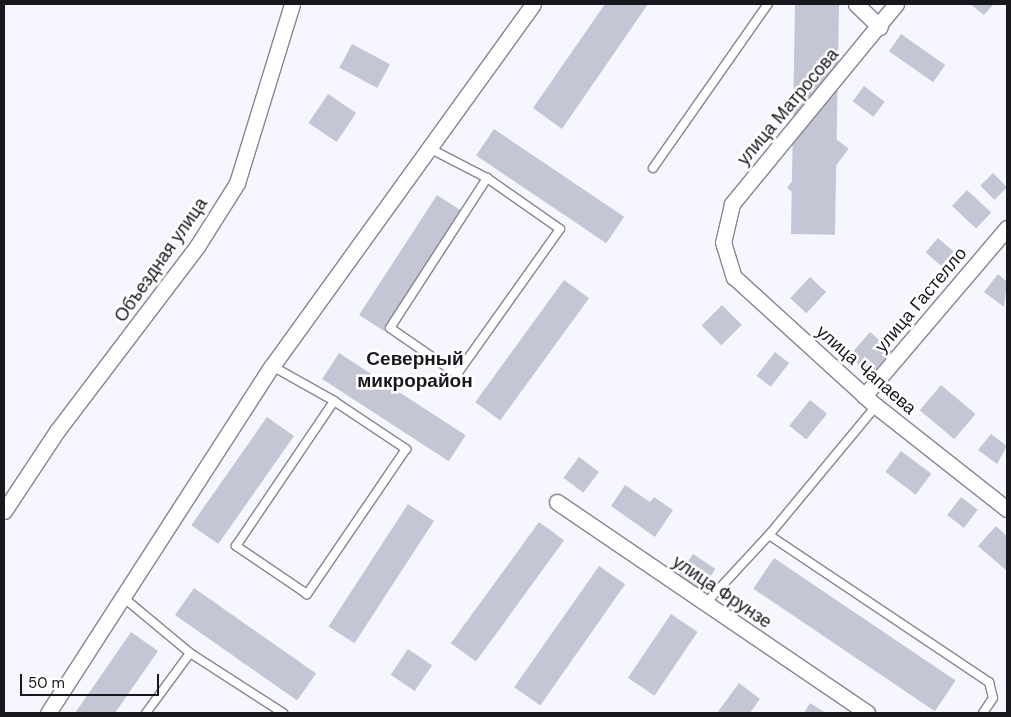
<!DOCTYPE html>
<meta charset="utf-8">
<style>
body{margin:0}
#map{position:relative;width:1011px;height:717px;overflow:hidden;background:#f6f7fe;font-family:"DM Sans",sans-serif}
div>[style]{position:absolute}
.building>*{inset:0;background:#c4c6d6;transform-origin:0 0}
.roads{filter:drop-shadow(1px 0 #848694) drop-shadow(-1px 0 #848694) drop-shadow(0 1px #848694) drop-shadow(0 -1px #848694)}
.lane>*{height:8px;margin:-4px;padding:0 4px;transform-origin:4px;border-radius:4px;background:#fff}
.street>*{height:15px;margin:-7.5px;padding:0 7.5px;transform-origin:7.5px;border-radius:7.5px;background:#fff}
span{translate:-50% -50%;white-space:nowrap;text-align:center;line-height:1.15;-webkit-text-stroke:5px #fff;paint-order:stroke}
.street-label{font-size:18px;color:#17181d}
.neighbourhood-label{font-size:19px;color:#17181d;font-weight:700}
.frame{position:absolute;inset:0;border:5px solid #17181d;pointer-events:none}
.scale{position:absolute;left:20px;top:674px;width:139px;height:22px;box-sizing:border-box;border:2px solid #17181d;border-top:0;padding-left:6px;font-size:15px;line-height:18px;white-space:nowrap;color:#17181d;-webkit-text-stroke:4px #fff;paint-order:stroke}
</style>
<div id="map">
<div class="building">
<i style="clip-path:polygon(605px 4px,648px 4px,562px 129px,533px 108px)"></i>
<i style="left:795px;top:4px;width:44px;height:230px;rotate:1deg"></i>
<i style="clip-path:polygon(970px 4px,994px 4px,984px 15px)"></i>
<i style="left:901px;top:34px;width:54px;height:21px;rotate:35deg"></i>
<i style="left:352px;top:44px;width:43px;height:27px;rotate:28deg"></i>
<i style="left:864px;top:86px;width:26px;height:19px;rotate:37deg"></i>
<i style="left:328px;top:94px;width:34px;height:35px;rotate:34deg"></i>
<i style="left:494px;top:129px;width:157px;height:32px;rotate:34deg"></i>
<i style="left:828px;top:133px;width:26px;height:21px;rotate:37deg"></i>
<i style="left:801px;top:170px;width:24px;height:23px;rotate:38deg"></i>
<i style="left:993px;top:173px;width:20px;height:18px;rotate:45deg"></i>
<i style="left:967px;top:190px;width:33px;height:22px;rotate:43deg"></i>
<i style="left:437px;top:195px;width:30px;height:143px;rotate:33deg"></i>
<i style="left:938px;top:238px;width:21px;height:19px;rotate:41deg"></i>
<i style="clip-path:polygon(998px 274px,1007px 282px,1004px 307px,984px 292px)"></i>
<i style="left:810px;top:277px;width:22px;height:29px;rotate:43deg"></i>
<i style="left:564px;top:280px;width:31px;height:151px;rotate:36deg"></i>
<i style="left:722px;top:305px;width:28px;height:29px;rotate:45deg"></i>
<i style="left:870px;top:332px;width:29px;height:32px;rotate:41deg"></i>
<i style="left:775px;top:352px;width:18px;height:30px;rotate:38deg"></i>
<i style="left:339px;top:353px;width:151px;height:31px;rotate:33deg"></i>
<i style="left:941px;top:385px;width:45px;height:33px;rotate:40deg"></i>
<i style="left:810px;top:400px;width:22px;height:33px;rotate:39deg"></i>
<i style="left:267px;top:417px;width:33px;height:132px;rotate:35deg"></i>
<i style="clip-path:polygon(991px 434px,1007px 446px,997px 464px,978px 450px)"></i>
<i style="left:901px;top:451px;width:38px;height:26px;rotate:37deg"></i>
<i style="left:579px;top:457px;width:25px;height:26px;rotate:37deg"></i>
<i style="clip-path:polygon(625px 485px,650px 502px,654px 497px,673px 510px,655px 537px,611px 506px)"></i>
<i style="left:961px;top:497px;width:21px;height:23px;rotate:37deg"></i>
<i style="left:408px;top:504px;width:31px;height:146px;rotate:33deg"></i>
<i style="left:539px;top:522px;width:31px;height:150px;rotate:36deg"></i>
<i style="clip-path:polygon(996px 526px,1007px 536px,1007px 571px,978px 546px)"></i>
<i style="left:693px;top:554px;width:27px;height:25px;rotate:34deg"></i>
<i style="left:774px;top:558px;width:219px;height:37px;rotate:34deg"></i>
<i style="left:599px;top:566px;width:32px;height:148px;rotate:35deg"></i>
<i style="left:194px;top:588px;width:149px;height:33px;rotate:35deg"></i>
<i style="left:671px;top:614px;width:32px;height:77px;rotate:34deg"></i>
<i style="clip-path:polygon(131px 632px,158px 651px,115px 713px,75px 713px)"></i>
<i style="left:408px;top:649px;width:29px;height:31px;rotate:34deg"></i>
<i style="clip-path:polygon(739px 683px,760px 699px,750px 713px,717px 713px)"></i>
<i style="clip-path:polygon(810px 703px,826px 713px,804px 713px)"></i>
</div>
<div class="roads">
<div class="lane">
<i style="left:427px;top:147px;width:68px;rotate:27.3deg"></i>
<i style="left:487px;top:178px;width:89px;rotate:34.9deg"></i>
<i style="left:560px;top:229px;width:178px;rotate:125.4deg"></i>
<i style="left:457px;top:374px;width:81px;rotate:-145.5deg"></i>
<i style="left:390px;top:328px;width:179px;rotate:-57.1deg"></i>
<i style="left:653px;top:168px;width:200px;rotate:-55deg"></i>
<i style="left:272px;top:366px;width:71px;rotate:29.4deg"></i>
<i style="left:334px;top:401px;width:87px;rotate:33.7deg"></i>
<i style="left:406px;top:449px;width:176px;rotate:124.3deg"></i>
<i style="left:307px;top:594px;width:86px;rotate:-145.9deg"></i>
<i style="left:236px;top:546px;width:175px;rotate:-55.9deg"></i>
<i style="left:769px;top:535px;width:265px;rotate:33.8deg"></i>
<i style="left:989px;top:682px;width:16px;rotate:76deg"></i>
<i style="left:993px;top:698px;width:18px;rotate:124deg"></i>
<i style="left:124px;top:598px;width:86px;rotate:39.8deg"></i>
<i style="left:705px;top:604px;width:94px;rotate:-47.2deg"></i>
<i style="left:769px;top:535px;width:168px;rotate:-50.3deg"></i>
<i style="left:146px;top:713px;width:74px;rotate:-53.7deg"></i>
<i style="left:190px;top:653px;width:111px;rotate:32.8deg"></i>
</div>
<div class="street">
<i style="left:856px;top:4px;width:33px;rotate:44deg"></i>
<i style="left:896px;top:4px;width:259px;rotate:129.4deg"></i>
<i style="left:732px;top:204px;width:39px;rotate:103deg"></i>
<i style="left:723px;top:242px;width:37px;rotate:73deg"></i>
<i style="left:734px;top:277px;width:192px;rotate:42.3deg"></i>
<i style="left:876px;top:406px;width:167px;rotate:38.2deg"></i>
<i style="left:864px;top:396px;width:221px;rotate:-49.6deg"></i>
<i style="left:557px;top:502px;width:375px;rotate:34.2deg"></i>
<i style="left:4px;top:511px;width:96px;rotate:-56.5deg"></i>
<i style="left:57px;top:431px;width:233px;rotate:-52.8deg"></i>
<i style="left:198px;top:245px;width:73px;rotate:-57.8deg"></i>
<i style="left:237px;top:183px;width:187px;rotate:-72.9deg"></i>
<i style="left:48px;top:713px;width:413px;rotate:-57.2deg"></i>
<i style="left:272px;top:366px;width:446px;rotate:-54.2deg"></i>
</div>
</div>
<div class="street-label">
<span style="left:788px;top:107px;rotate:-50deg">улица Матросова</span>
<span style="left:161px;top:260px;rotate:-55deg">Объездная улица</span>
<span style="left:921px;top:300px;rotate:-50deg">улица Гастелло</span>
<span style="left:866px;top:370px;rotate:41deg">улица Чапаева</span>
<span style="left:722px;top:592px;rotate:34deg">улица Фрунзе</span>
</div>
<div class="neighbourhood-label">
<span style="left:415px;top:370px">Северный<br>микрорайон</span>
</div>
<div class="frame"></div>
<div class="scale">50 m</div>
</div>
